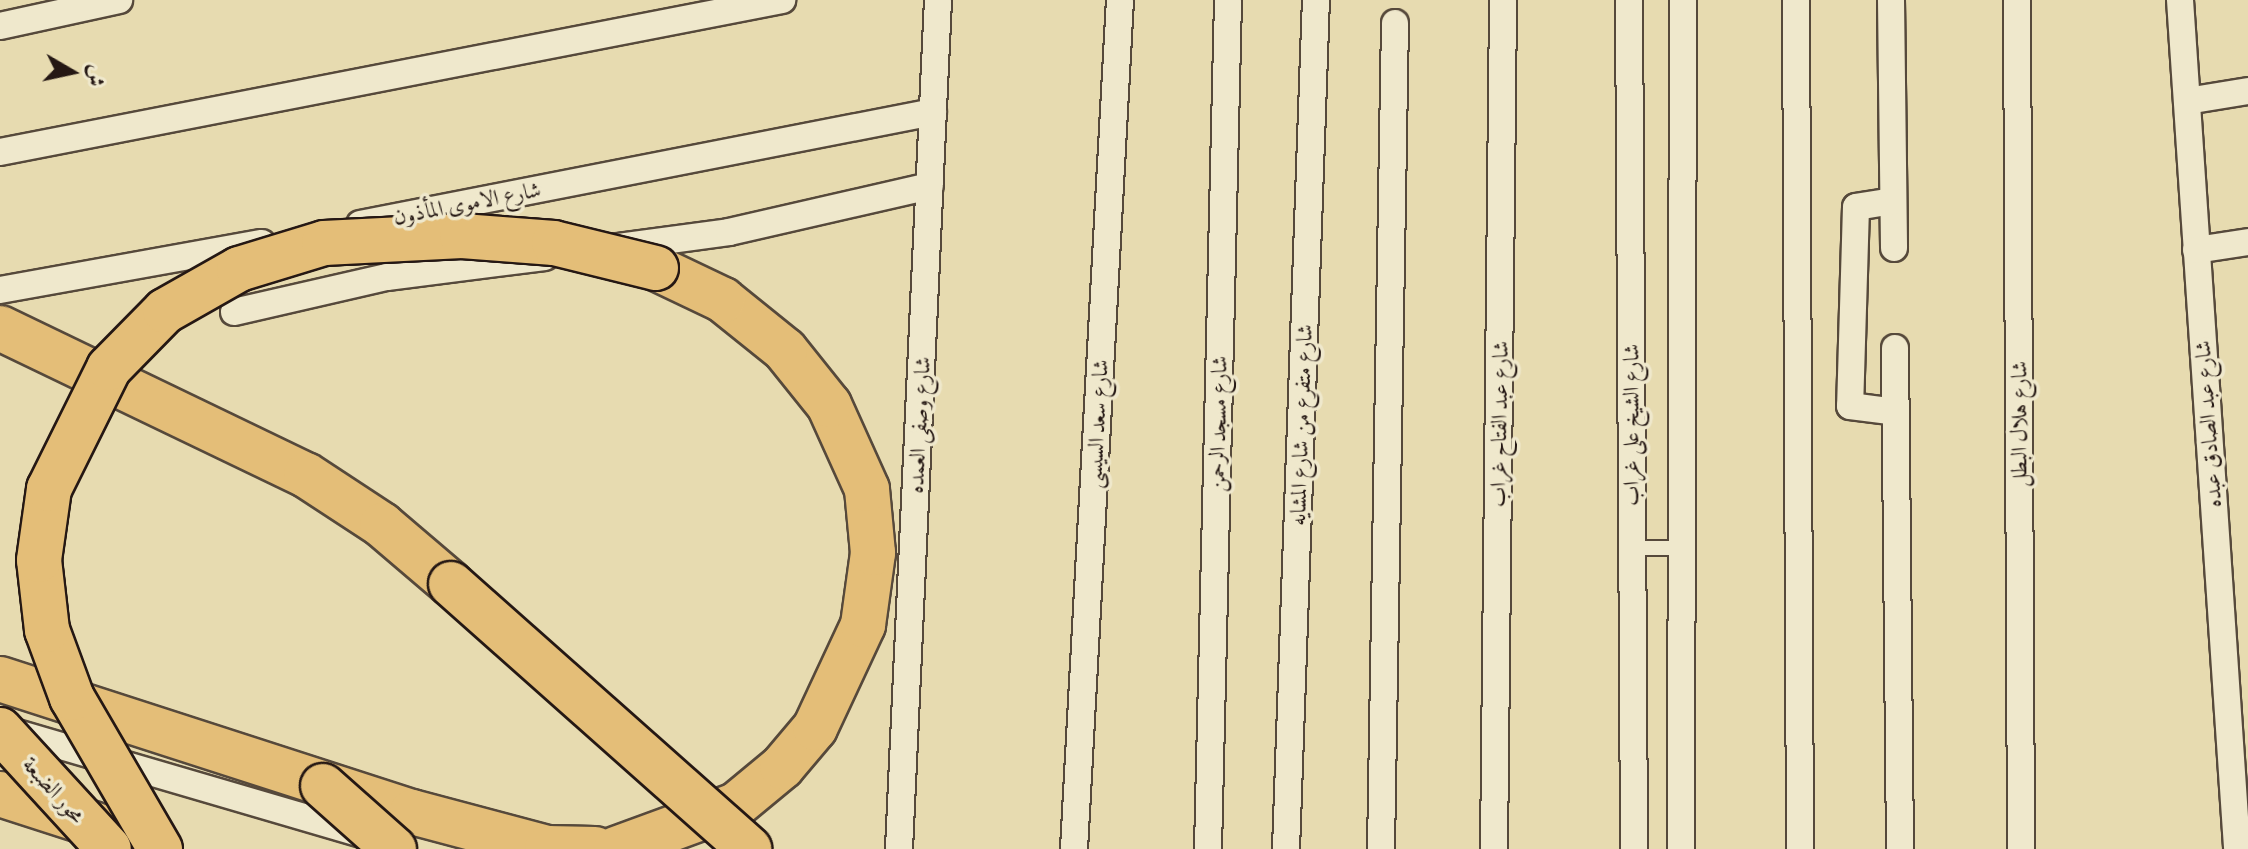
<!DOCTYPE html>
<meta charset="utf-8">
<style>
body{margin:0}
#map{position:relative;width:2248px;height:849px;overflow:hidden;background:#e7dbb0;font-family:"IM FELL Great Primer",Amiri,serif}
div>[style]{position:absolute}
.roads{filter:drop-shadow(2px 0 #56493b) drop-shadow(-2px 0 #56493b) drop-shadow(0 2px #56493b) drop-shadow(0 -2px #56493b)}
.service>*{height:14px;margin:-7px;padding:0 7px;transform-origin:7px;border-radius:7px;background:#efe8cc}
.minor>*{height:26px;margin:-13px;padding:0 13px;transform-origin:13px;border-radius:13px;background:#efe8cc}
.motorway>*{height:44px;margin:-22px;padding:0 22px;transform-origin:22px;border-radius:22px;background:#e4be78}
.bridges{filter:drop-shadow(2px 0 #251814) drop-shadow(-2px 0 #251814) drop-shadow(0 2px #251814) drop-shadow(0 -2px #251814)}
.motorway-bridge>*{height:44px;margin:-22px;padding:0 22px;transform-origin:22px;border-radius:22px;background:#e4be78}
span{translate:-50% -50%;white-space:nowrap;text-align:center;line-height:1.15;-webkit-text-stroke:7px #efe8cc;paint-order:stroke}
.street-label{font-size:22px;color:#251814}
.north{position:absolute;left:32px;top:32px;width:80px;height:80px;-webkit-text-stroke:6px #efe8cc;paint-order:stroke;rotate:99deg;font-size:22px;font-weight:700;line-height:32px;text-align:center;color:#251814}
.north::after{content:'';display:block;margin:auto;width:28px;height:36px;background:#251814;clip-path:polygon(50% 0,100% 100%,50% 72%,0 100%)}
</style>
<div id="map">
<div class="roads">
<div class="service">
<i style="left:1631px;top:548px;width:51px"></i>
</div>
<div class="minor">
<i style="left:1629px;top:0;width:849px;rotate:89.66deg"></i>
<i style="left:1796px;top:0;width:849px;rotate:89.73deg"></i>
<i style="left:1891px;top:0;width:248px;rotate:89.3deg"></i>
<i style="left:2017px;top:0;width:849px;rotate:89.73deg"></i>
<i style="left:2180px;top:0;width:850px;rotate:86.15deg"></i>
<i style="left:0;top:26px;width:122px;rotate:-12.3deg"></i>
<i style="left:2187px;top:101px;width:62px;rotate:-9.3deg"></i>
<i style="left:0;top:152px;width:797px;rotate:-11deg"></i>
<i style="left:1893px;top:201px;width:37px;rotate:171deg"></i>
<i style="left:1856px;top:207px;width:199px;rotate:91.7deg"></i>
<i style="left:1850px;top:406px;width:46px;rotate:7.4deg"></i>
<i style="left:360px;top:224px;width:584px;rotate:-11.06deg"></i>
<i style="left:611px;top:248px;width:119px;rotate:-7.7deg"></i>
<i style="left:729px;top:232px;width:206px;rotate:-12.9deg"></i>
<i style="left:2196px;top:250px;width:53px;rotate:-8.7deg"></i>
<i style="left:0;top:290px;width:266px;rotate:-10.2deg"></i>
<i style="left:234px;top:312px;width:157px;rotate:-12.9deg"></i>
<i style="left:387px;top:277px;width:159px;rotate:-7.2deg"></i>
<i style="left:1895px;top:348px;width:501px;rotate:89.43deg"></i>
<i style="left:3px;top:729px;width:381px;rotate:16.3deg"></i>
<i style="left:899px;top:849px;width:850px;rotate:-87.37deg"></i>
<i style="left:1074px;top:849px;width:850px;rotate:-86.9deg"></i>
<i style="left:1208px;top:849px;width:849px;rotate:-88.65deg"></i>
<i style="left:1286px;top:849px;width:850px;rotate:-87.98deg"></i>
<i style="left:1381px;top:849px;width:826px;rotate:-89.03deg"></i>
<i style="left:1494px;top:849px;width:849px;rotate:-89.39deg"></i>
<i style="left:1681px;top:849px;width:849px;rotate:-89.87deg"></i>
</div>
<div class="motorway">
<i style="left:0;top:328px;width:339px;rotate:25.7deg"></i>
<i style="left:306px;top:475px;width:91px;rotate:33.3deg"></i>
<i style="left:382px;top:525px;width:91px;rotate:40.5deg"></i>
<i style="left:0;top:679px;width:433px;rotate:17.9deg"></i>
<i style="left:412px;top:812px;width:140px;rotate:14.9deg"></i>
<i style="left:547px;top:848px;width:48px;rotate:1.2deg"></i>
<i style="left:0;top:794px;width:101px;rotate:17.9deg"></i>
<i style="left:616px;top:849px;width:128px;rotate:-20.1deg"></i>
<i style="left:736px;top:805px;width:60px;rotate:-39.6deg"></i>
<i style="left:782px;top:767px;width:51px;rotate:-49.8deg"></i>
<i style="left:815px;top:728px;width:114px;rotate:-65deg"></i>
<i style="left:863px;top:625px;width:73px;rotate:-82.1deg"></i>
<i style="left:873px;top:553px;width:64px;rotate:-95.4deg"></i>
<i style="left:867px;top:489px;width:92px;rotate:-114.3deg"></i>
<i style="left:829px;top:405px;width:70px;rotate:-128.7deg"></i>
<i style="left:785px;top:350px;width:80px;rotate:-141.1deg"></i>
<i style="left:723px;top:300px;width:74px;rotate:-154.5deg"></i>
</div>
</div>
<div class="bridges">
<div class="motorway-bridge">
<i style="left:451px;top:584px;width:399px;rotate:41.6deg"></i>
<i style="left:0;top:730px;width:161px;rotate:47.5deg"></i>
<i style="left:323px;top:786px;width:95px;rotate:41.6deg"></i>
<i style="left:160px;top:849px;width:175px;rotate:-120.2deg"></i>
<i style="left:72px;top:698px;width:72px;rotate:-110.2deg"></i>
<i style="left:47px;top:630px;width:70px;rotate:-96.5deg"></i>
<i style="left:39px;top:560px;width:72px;rotate:-82deg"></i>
<i style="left:49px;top:489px;width:135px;rotate:-63.6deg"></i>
<i style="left:109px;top:368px;width:80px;rotate:-45.5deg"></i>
<i style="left:165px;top:311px;width:85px;rotate:-29.6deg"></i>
<i style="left:239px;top:269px;width:89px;rotate:-17deg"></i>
<i style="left:324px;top:243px;width:138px;rotate:-2.9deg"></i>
<i style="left:462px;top:236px;width:92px;rotate:4.4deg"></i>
<i style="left:554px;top:243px;width:105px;rotate:13.8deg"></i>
</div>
</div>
<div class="street-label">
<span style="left:467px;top:203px;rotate:-11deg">شارع الاموى المأذون</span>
<span style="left:1097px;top:424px;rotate:-87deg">شارع سعد السيسى</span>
<span style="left:1218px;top:424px;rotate:-89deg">شارع مسجد الرحمن</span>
<span style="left:1499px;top:424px;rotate:-89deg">شارع عبد الفتاح غراب</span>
<span style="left:2019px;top:424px;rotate:-90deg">شارع هلال البطل</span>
<span style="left:2208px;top:424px;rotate:-94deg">شارع عبد الصادق عبده</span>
<span style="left:919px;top:425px;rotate:-87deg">شارع وصفى العمده</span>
<span style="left:1301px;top:425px;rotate:-88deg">شارع متفرع من شارع المشايه</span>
<span style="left:1631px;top:425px;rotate:-90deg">شارع الشيخ على غراب</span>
<span style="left:54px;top:790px;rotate:48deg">محور الضبعة</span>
</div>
<div class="north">ش</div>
</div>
